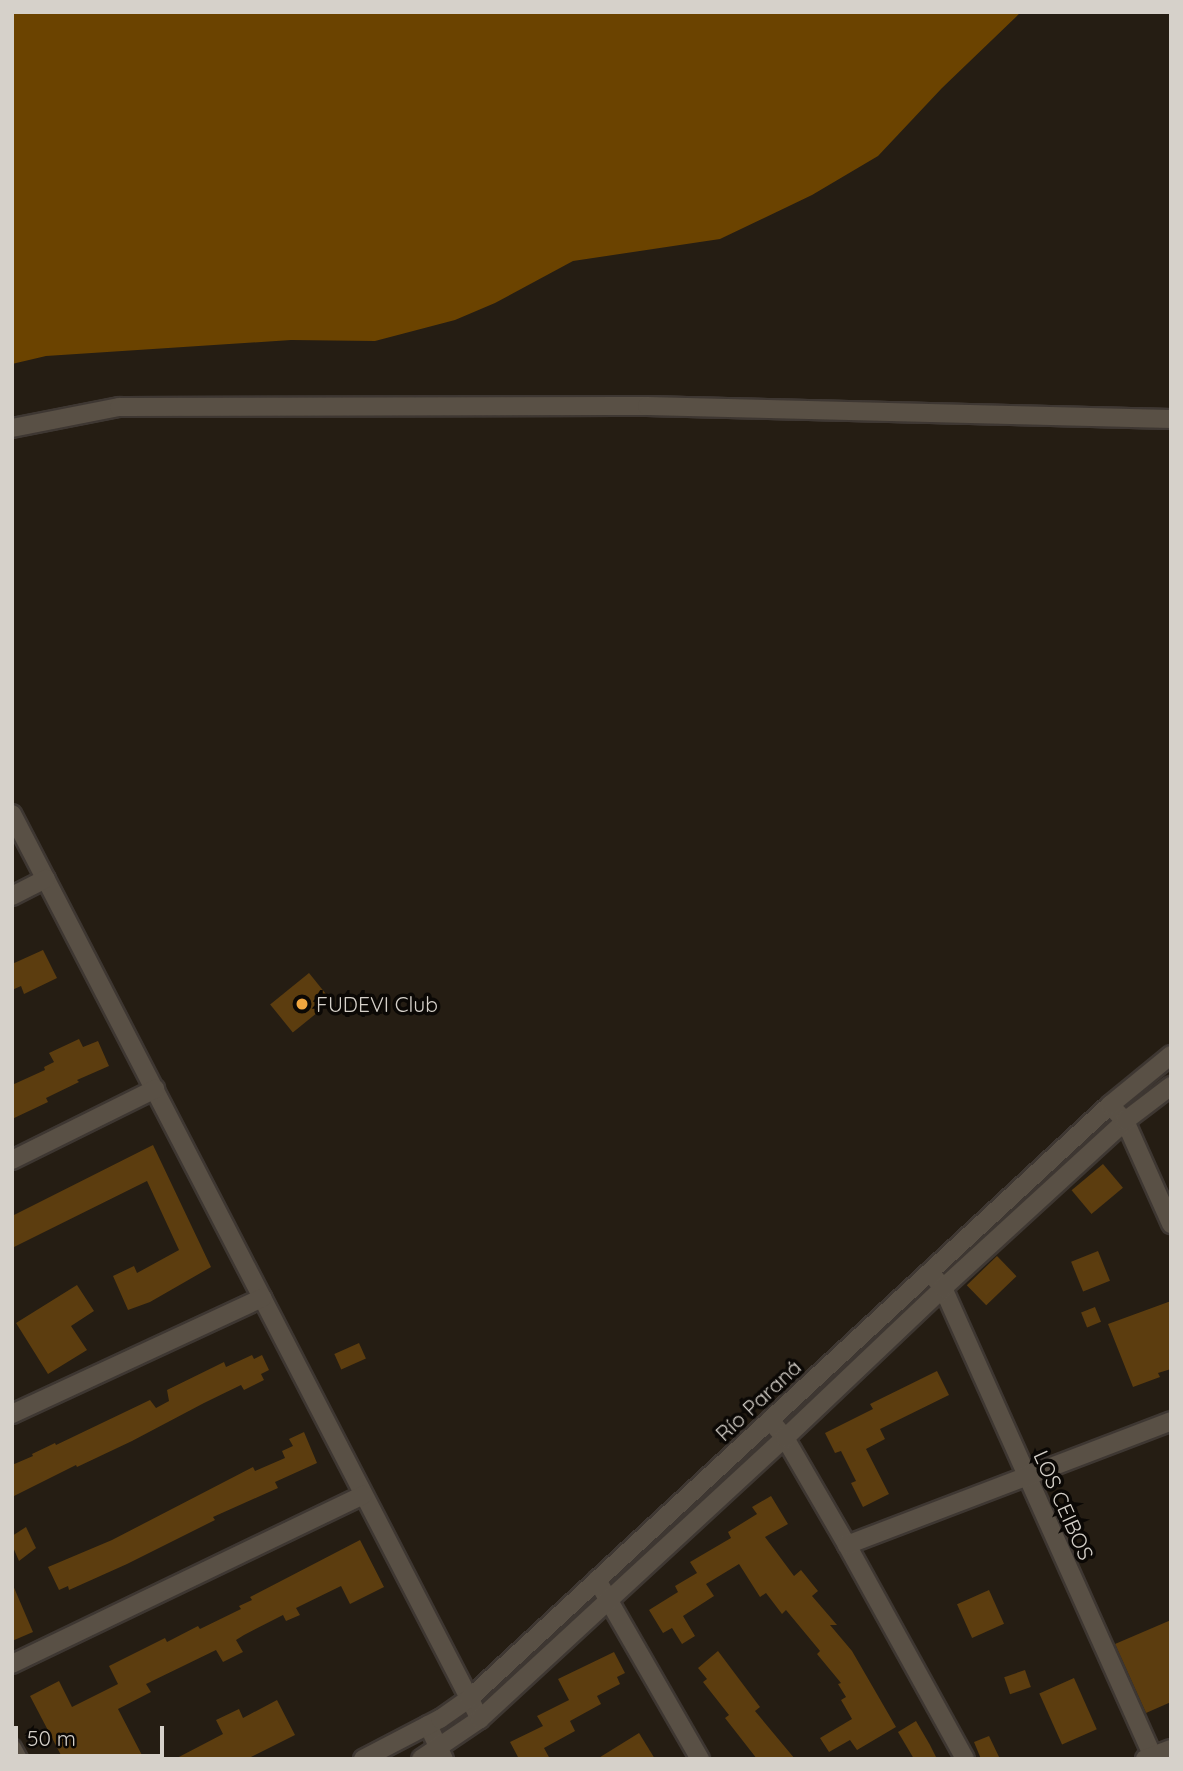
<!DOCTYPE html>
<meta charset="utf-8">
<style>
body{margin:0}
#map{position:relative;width:1183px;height:1771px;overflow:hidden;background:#251d13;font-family:Quicksand,sans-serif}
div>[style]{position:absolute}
.water>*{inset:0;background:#6b4300}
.building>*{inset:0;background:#5c3d0f;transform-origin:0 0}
.roads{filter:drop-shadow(2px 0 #3e3732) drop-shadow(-2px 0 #3e3732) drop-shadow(0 2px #3e3732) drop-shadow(0 -2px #3e3732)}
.minor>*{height:18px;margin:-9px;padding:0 9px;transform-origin:9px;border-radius:9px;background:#595045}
.tertiary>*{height:18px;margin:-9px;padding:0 9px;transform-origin:9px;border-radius:9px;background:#595045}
.dots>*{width:19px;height:19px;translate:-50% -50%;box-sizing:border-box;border:4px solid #0b0805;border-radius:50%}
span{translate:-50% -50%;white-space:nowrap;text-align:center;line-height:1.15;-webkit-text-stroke:7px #0b0805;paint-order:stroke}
.poi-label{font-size:21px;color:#d6d1ca}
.left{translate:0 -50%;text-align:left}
.street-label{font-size:21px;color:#d6d1ca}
.frame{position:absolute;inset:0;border:14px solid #d6d1ca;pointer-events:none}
.scale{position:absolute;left:14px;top:1726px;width:150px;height:32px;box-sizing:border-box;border:4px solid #d6d1ca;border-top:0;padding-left:9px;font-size:21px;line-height:24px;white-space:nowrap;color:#d6d1ca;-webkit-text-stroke:5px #0b0805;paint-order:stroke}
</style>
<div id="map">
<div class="water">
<i style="clip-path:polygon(12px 12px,1021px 12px,942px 88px,878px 156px,812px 195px,720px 239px,573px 261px,495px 303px,455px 320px,375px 341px,291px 340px,46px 356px,12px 364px)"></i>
</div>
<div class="building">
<i style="clip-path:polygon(43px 950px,57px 978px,24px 994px,21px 986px,12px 990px,12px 964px)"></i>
<i style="left:309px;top:973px;width:36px;height:50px;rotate:51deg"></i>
<i style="clip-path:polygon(79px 1039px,83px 1047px,98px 1041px,109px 1066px,77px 1080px,79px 1082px,46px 1098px,48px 1102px,12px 1119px,12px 1085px,45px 1070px,44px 1067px,54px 1062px,49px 1053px)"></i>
<i style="clip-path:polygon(153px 1145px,211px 1267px,150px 1302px,128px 1310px,113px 1276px,134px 1266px,137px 1273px,179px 1250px,147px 1181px,12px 1248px,12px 1216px)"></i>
<i style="left:1103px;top:1164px;width:31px;height:41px;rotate:50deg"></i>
<i style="left:1098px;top:1251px;width:32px;height:29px;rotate:68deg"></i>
<i style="left:997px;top:1256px;width:28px;height:42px;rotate:46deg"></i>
<i style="clip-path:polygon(77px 1285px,94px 1311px,71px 1326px,87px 1350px,48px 1374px,16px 1323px)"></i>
<i style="clip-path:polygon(1171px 1301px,1171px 1369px,1158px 1373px,1160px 1377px,1133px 1387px,1108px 1324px)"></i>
<i style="left:1095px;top:1307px;width:16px;height:15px;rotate:68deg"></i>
<i style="left:359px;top:1343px;width:17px;height:27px;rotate:66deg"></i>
<i style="clip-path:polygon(252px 1355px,254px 1359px,262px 1355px,269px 1370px,261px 1374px,264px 1380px,244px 1390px,241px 1385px,204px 1403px,132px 1441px,77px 1467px,76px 1465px,12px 1497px,12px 1465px,33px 1456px,32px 1454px,55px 1443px,56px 1445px,150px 1400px,156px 1408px,169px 1401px,167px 1390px,224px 1362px,226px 1367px)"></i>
<i style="clip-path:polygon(937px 1371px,949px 1395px,880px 1429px,885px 1439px,866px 1449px,889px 1494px,863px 1507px,851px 1483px,856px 1481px,841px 1451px,835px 1453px,825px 1433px,873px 1409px,870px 1404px)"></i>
<i style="clip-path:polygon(304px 1432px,317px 1463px,275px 1482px,278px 1488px,213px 1517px,215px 1520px,127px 1564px,69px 1590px,68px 1586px,59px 1590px,48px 1567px,112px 1540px,253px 1467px,255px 1471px,285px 1458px,282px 1451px,293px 1446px,289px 1439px)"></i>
<i style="clip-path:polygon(771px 1496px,788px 1524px,765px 1537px,794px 1576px,801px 1570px,818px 1591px,812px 1596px,837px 1625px,830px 1625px,852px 1651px,896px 1727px,857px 1750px,850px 1740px,829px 1752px,820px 1738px,852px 1719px,841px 1700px,846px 1697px,838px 1684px,841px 1683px,817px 1654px,820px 1651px,786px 1610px,782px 1614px,766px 1593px,760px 1597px,739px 1564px,706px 1584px,714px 1596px,683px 1616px,695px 1636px,682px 1644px,672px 1628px,663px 1633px,649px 1610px,678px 1592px,675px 1586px,697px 1573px,690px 1562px,731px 1538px,728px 1532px,757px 1514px,752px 1507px)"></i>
<i style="clip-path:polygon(26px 1527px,36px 1548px,19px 1561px,12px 1545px,12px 1536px)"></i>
<i style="clip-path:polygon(360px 1540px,384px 1587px,350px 1604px,341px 1586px,296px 1608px,300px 1615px,286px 1621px,283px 1615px,244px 1635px,236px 1640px,243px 1652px,223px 1662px,216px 1650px,146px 1684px,151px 1692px,118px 1709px,144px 1759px,63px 1759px,30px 1696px,59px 1681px,72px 1707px,118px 1684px,109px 1666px,165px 1638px,167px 1642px,198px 1626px,200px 1629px,241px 1609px,239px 1606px,252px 1600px,250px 1597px)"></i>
<i style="clip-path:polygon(12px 1583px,33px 1632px,12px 1641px)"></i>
<i style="left:989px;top:1590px;width:37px;height:35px;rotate:66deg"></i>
<i style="clip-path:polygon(1171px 1620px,1171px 1702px,1146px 1713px,1115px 1644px)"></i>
<i style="clip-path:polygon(718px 1651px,760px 1707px,755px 1711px,795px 1759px,757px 1759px,725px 1718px,729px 1715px,703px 1682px,707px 1679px,698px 1668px)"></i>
<i style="clip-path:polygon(614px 1652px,625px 1673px,617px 1677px,620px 1684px,597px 1696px,601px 1704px,570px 1721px,575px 1731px,544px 1748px,550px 1759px,519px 1759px,510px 1742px,543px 1726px,537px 1716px,569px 1700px,558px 1679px)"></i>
<i style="left:1025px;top:1670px;width:18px;height:22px;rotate:71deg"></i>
<i style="left:1074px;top:1678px;width:56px;height:38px;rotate:66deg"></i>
<i style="clip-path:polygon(277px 1700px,295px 1735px,247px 1759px,175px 1759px,223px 1734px,216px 1720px,239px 1709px,243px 1718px)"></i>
<i style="clip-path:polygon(916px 1721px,930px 1745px,937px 1759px,914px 1759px,898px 1732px)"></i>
<i style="clip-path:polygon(639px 1733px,655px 1759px,597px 1759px)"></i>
<i style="clip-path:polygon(989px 1736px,1000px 1759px,981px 1759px,974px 1742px)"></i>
</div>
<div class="roads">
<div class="minor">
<i style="left:12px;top:428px;width:109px;rotate:-11.1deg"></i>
<i style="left:119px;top:407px;width:528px;rotate:-0.11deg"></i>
<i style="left:647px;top:406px;width:524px;rotate:1.42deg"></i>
<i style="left:12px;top:814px;width:1019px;rotate:62.66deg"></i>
<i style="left:12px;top:896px;width:38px;rotate:-27deg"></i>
<i style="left:1110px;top:1105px;width:22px;rotate:47deg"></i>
<i style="left:1125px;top:1121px;width:113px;rotate:65.9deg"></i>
<i style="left:12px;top:1160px;width:160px;rotate:-26.4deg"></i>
<i style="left:930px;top:1272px;width:21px;rotate:51deg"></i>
<i style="left:943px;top:1288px;width:516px;rotate:65.87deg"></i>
<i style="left:12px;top:1414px;width:276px;rotate:-24.9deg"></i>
<i style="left:770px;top:1420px;width:23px;rotate:50deg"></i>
<i style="left:785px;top:1438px;width:124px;rotate:59.9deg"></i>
<i style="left:847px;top:1545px;width:244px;rotate:61.1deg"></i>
<i style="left:847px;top:1545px;width:347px;rotate:-20.9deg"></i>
<i style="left:597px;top:1580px;width:207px;rotate:60.1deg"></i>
<i style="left:12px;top:1664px;width:390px;rotate:-25.7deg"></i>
<i style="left:428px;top:1725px;width:38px;rotate:65deg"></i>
<i style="left:12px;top:1748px;width:13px;rotate:61deg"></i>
<i style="left:1145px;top:1759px;width:28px;rotate:-21deg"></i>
</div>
<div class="tertiary">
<i style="left:363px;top:1759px;width:87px;rotate:-27.5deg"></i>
<i style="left:440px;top:1719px;width:35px;rotate:-35deg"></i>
<i style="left:469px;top:1699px;width:874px;rotate:-42.82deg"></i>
<i style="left:1110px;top:1105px;width:79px;rotate:-39.3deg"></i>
<i style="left:421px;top:1759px;width:71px;rotate:-34.1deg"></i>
<i style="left:480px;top:1719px;width:415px;rotate:-42.7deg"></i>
<i style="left:785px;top:1438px;width:218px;rotate:-43.5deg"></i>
<i style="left:943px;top:1288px;width:247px;rotate:-42.5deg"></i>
<i style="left:1125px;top:1121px;width:58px;rotate:-37.3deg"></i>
</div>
</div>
<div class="dots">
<i style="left:302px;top:1004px;background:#f0a63f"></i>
</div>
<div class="poi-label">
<span class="left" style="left:316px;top:1004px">FUDEVI Club</span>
</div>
<div class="street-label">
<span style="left:758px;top:1400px;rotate:-43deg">Río Paraná</span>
<span style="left:1064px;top:1505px;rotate:66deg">LOS CEIBOS</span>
</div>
<div class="frame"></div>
<div class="scale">50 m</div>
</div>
